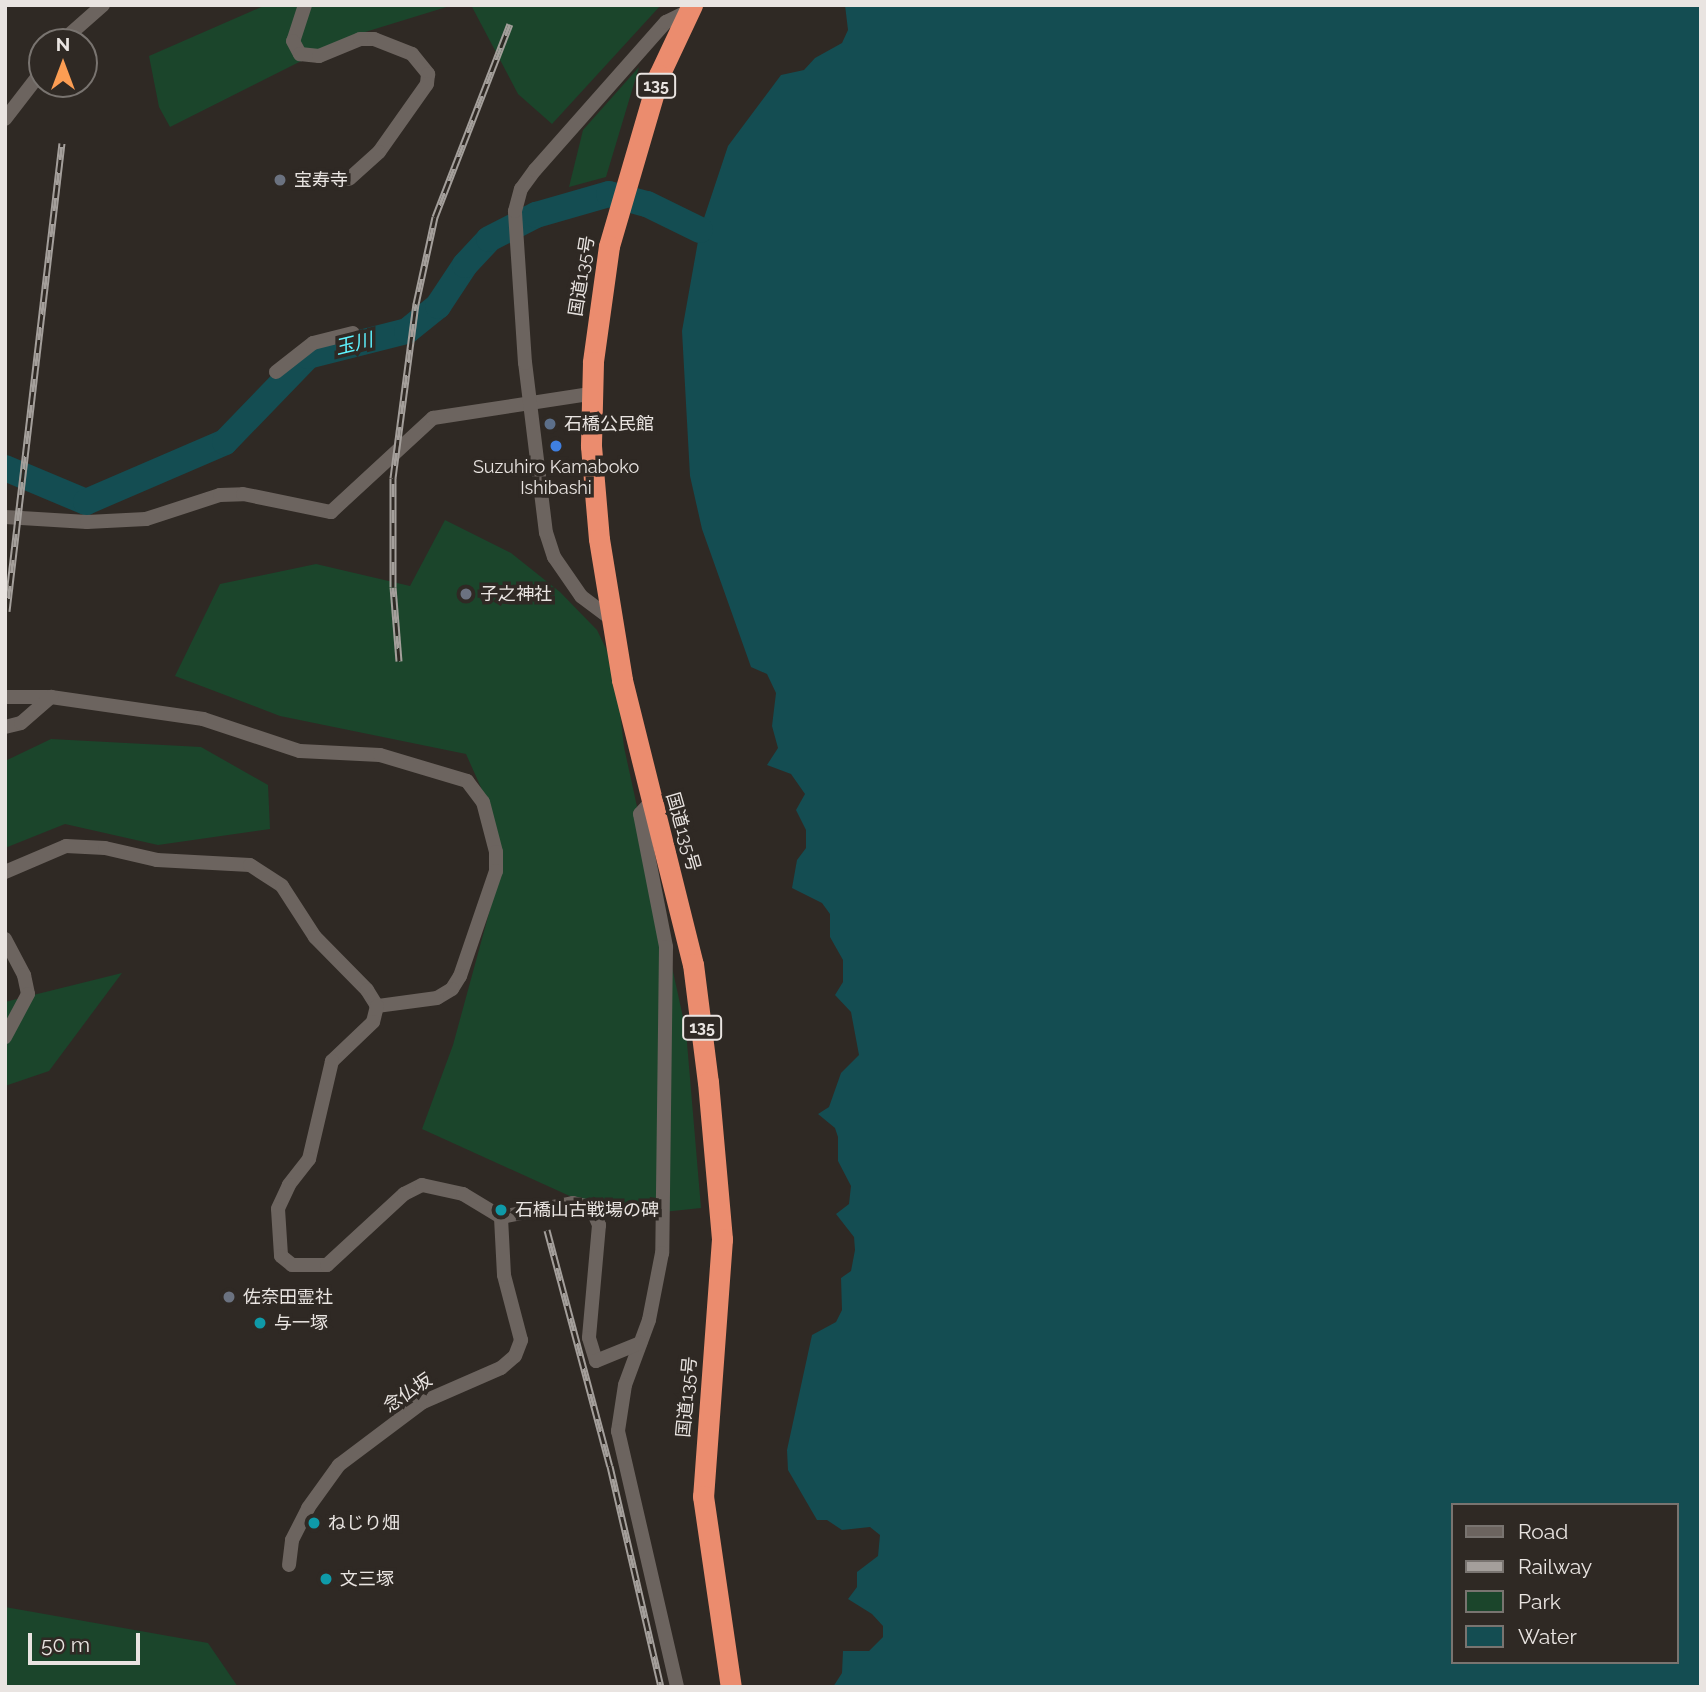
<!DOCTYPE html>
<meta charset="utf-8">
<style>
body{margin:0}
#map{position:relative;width:1706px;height:1692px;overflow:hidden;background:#2f2924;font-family:Raleway,"Noto Sans JP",sans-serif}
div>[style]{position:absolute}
.green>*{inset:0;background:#1b452b}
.water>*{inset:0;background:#144d52}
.river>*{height:26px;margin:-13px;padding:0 13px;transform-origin:13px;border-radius:13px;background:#144d52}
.street>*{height:14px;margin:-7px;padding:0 7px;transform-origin:7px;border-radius:7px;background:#6c645f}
.highway>*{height:21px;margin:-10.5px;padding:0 10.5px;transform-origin:10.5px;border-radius:10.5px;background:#eb8c6e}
.rail>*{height:7px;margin-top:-3.5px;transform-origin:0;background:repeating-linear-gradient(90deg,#2f2924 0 13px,#a49f9b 0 26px);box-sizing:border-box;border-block:2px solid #a49f9b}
.dots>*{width:19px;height:19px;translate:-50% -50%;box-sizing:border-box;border:4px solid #2f2924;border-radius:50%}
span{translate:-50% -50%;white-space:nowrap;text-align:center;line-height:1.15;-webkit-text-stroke:7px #2f2924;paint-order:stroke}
.shield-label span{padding:2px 5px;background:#2f2924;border:2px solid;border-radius:5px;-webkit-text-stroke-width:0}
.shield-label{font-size:16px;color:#e9e4e1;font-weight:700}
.poi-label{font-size:18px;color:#e9e4e1}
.left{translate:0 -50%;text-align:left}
.street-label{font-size:18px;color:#e9e4e1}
.water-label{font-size:19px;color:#5ef4ff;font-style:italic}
.frame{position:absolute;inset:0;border:7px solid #e9e4e1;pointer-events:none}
.legend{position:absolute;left:1451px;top:1503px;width:228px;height:161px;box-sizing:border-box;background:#2f2924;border:2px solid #797470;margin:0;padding:9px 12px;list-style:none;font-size:21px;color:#e9e4e1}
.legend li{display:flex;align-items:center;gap:14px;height:35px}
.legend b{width:35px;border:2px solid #797470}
.north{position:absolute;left:28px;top:28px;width:70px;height:70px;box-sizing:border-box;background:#2f2924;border:2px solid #797470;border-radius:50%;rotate:0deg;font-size:19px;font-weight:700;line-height:28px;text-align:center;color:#e9e4e1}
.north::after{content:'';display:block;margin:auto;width:24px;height:32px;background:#fc9d53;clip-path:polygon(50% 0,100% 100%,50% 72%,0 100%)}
.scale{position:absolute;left:28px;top:1633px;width:112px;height:32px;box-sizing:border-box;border:4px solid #e9e4e1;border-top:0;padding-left:9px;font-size:21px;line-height:24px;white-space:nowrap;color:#e9e4e1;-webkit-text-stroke:5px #2f2924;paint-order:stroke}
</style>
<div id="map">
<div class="green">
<i style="clip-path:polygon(266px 5px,453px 5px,349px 37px,170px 127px,159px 107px,149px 56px)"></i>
<i style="clip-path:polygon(471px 5px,661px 5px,552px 124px,518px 94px)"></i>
<i style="clip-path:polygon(639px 67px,606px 177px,569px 187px,583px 130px)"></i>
<i style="clip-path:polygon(445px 520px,511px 553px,560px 592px,597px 630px,615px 667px,624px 747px,686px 1031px,701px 1208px,616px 1217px,422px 1129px,453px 1045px,492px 902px,487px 801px,466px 754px,280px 716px,175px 676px,220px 584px,316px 564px,410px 586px)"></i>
<i style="clip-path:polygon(51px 739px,201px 747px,268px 785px,270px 829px,158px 845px,65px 824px,5px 848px,5px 761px)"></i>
<i style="clip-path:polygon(122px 973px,49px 1071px,5px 1086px,5px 1002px)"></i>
<i style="clip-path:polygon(5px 1607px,208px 1643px,238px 1687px,5px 1687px)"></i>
</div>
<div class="water">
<i style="clip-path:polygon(evenodd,845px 5px,1701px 5px,1701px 1687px,833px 1687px,842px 1673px,843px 1651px,869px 1651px,883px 1637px,883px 1626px,872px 1614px,848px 1599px,857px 1587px,857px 1572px,878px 1556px,880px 1535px,870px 1527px,842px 1530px,827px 1520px,817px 1520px,788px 1470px,787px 1450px,812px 1335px,836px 1322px,842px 1310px,841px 1278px,851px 1271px,855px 1250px,854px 1237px,836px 1214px,849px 1204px,851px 1186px,838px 1161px,838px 1137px,835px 1128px,818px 1114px,829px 1107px,841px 1073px,859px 1055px,851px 1012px,835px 995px,843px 982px,843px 960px,830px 937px,830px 914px,822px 903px,792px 888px,797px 860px,806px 848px,806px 830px,796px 810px,805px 794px,791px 774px,767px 765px,778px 748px,772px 726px,776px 693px,767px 674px,751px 667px,702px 529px,690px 476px,682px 331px,700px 230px,728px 146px,781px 75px,804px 70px,815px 58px,842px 43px,848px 30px,845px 5px,1452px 1505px,1676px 1505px,1676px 1662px,1452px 1662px,1452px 1505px)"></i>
</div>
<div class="river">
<i style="left:5px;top:468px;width:88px;rotate:22.8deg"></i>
<i style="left:86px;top:502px;width:151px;rotate:-23.3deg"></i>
<i style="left:225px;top:442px;width:120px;rotate:-46deg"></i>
<i style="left:308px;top:356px;width:102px;rotate:-14.2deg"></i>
<i style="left:407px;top:331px;width:40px;rotate:-39deg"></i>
<i style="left:438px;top:306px;width:49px;rotate:-56.6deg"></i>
<i style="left:465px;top:265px;width:35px;rotate:-47deg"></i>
<i style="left:489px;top:239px;width:53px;rotate:-27.1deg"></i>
<i style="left:536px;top:215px;width:76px;rotate:-16deg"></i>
<i style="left:609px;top:194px;width:39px;rotate:15deg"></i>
<i style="left:647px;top:204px;width:59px;rotate:26.1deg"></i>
</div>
<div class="street">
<i style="left:305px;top:5px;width:38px;rotate:108deg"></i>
<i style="left:293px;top:41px;width:15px;rotate:62deg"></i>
<i style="left:300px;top:54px;width:19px;rotate:6deg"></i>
<i style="left:319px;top:56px;width:44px;rotate:-22.5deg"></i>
<i style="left:360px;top:39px;width:14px"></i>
<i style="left:374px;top:39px;width:41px;rotate:21.5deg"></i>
<i style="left:412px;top:54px;width:26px;rotate:51deg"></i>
<i style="left:428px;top:74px;width:10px;rotate:96deg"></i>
<i style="left:427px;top:84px;width:83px;rotate:125.2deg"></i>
<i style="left:379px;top:152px;width:40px;rotate:138deg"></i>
<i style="left:61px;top:42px;width:56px;rotate:-41.4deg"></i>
<i style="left:5px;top:119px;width:61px;rotate:-52.4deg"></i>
<i style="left:276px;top:372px;width:47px;rotate:-38.1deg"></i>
<i style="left:313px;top:343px;width:41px;rotate:-14deg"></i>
<i style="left:5px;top:517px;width:82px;rotate:3.5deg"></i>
<i style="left:87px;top:522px;width:59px;rotate:-2.9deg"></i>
<i style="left:146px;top:519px;width:78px;rotate:-18deg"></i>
<i style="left:220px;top:495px;width:23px;rotate:-2deg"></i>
<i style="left:243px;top:494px;width:90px;rotate:11.6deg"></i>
<i style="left:331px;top:512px;width:139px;rotate:-42.7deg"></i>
<i style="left:433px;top:418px;width:159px;rotate:-8.7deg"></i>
<i style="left:610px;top:618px;width:36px;rotate:-143deg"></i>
<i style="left:581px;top:596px;width:47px;rotate:-124.7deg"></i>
<i style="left:554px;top:557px;width:25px;rotate:-108deg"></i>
<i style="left:546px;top:533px;width:171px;rotate:-97deg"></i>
<i style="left:525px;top:363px;width:152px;rotate:-93.8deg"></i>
<i style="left:515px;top:211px;width:23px;rotate:-75deg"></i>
<i style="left:521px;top:189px;width:24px;rotate:-54deg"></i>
<i style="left:535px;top:170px;width:198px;rotate:-48.5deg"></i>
<i style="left:666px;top:22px;width:25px;rotate:-26deg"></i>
<i style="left:5px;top:697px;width:46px"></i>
<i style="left:51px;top:697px;width:154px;rotate:8.2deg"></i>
<i style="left:203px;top:719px;width:102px;rotate:18.3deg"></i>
<i style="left:300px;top:751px;width:80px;rotate:2.9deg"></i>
<i style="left:380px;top:755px;width:91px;rotate:16.6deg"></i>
<i style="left:467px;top:781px;width:26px;rotate:53deg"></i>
<i style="left:483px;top:802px;width:52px;rotate:75.4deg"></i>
<i style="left:496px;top:852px;width:19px;rotate:90deg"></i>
<i style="left:496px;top:871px;width:111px;rotate:108.9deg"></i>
<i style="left:460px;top:976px;width:15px;rotate:122deg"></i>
<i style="left:452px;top:989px;width:17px;rotate:149deg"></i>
<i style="left:437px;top:998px;width:61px;rotate:172.4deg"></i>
<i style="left:5px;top:727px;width:16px;rotate:-14deg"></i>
<i style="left:21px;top:723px;width:40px;rotate:-41deg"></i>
<i style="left:651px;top:802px;width:16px;rotate:133deg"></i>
<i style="left:640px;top:814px;width:136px;rotate:78.9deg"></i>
<i style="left:666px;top:947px;width:306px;rotate:90.7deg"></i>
<i style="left:662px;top:1253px;width:68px;rotate:101deg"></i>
<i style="left:649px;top:1320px;width:69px;rotate:110.3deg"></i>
<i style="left:625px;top:1385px;width:47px;rotate:98.7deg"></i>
<i style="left:618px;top:1431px;width:263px;rotate:77deg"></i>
<i style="left:5px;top:872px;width:66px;rotate:-23.1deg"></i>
<i style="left:66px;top:846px;width:39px;rotate:3deg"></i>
<i style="left:105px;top:848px;width:53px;rotate:13deg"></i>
<i style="left:157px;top:860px;width:93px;rotate:3.1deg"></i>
<i style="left:250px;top:865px;width:38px;rotate:33deg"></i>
<i style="left:282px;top:886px;width:61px;rotate:57.1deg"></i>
<i style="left:315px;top:937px;width:74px;rotate:45.5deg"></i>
<i style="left:367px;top:990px;width:19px;rotate:58deg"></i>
<i style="left:377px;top:1006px;width:16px;rotate:104deg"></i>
<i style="left:373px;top:1022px;width:57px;rotate:136.4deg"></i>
<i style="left:332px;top:1061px;width:101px;rotate:103.2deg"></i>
<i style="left:309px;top:1159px;width:33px;rotate:128deg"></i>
<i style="left:289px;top:1185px;width:26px;rotate:115deg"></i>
<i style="left:278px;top:1209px;width:47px;rotate:86.3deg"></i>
<i style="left:281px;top:1256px;width:14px;rotate:39deg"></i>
<i style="left:292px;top:1265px;width:35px"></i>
<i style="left:327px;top:1265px;width:105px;rotate:-42.7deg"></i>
<i style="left:404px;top:1194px;width:20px;rotate:-27deg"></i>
<i style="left:422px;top:1185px;width:42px;rotate:12.4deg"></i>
<i style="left:463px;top:1194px;width:44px;rotate:31.2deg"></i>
<i style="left:5px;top:939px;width:41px;rotate:62.2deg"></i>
<i style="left:24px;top:975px;width:19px;rotate:78deg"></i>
<i style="left:28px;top:994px;width:49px;rotate:118.1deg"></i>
<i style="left:501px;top:1217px;width:73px;rotate:-11deg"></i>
<i style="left:573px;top:1203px;width:18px;rotate:13deg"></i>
<i style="left:591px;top:1207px;width:20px;rotate:66deg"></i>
<i style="left:599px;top:1225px;width:113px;rotate:95.1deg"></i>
<i style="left:589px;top:1338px;width:24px;rotate:73deg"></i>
<i style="left:596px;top:1361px;width:48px;rotate:-22.2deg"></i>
<i style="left:289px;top:1565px;width:25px;rotate:-83deg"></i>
<i style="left:292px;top:1540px;width:36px;rotate:-63deg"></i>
<i style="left:308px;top:1508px;width:53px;rotate:-54.2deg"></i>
<i style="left:339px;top:1465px;width:105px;rotate:-36.9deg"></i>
<i style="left:423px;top:1402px;width:85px;rotate:-23.6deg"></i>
<i style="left:501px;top:1368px;width:18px;rotate:-41deg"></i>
<i style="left:515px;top:1356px;width:17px;rotate:-69deg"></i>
<i style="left:521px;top:1340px;width:67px;rotate:-104.7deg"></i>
<i style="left:504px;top:1275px;width:58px;rotate:-93deg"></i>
</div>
<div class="highway">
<i style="left:692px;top:5px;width:77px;rotate:115.2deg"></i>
<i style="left:659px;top:75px;width:178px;rotate:106.3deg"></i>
<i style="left:609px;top:246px;width:117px;rotate:97.9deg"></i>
<i style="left:593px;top:362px;width:84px;rotate:91.4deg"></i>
<i style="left:591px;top:446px;width:93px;rotate:85.1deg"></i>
<i style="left:599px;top:539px;width:143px;rotate:80.7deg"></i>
<i style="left:622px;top:680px;width:293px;rotate:76deg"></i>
<i style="left:693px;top:964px;width:119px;rotate:82.8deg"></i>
<i style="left:708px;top:1082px;width:158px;rotate:84.9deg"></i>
<i style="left:722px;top:1239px;width:258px;rotate:94.2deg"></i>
<i style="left:703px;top:1496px;width:193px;rotate:81.7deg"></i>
</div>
<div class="rail">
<i style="left:7px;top:611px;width:471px;rotate:-83.3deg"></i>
<i style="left:399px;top:661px;width:74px;rotate:-94.6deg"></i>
<i style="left:393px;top:587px;width:109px;rotate:-90deg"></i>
<i style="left:393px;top:478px;width:176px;rotate:-82.5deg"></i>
<i style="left:416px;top:304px;width:89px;rotate:-77.7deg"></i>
<i style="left:435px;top:217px;width:207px;rotate:-68.8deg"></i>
<i style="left:547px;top:1230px;width:244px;rotate:75.1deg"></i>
<i style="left:610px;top:1466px;width:227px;rotate:77deg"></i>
</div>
<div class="dots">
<i style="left:280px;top:180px;background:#6b7280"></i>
<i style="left:550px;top:424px;background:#5c6f8a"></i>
<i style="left:556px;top:446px;background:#3f7fe0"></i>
<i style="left:466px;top:594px;background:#6b7280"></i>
<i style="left:501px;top:1210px;background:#0f9aa8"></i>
<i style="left:229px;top:1297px;background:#6b7280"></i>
<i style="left:260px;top:1323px;background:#0f9aa8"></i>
<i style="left:314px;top:1523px;background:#0f9aa8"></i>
<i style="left:326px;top:1579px;background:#0f9aa8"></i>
</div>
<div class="shield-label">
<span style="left:656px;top:86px">135</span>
<span style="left:702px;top:1028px">135</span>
</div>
<div class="poi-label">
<span class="left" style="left:294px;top:180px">宝寿寺</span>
<span class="left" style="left:564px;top:424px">石橋公民館</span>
<span style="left:556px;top:478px">Suzuhiro Kamaboko<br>Ishibashi</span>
<span class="left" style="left:480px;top:594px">子之神社</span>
<span class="left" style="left:515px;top:1210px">石橋山古戦場の碑</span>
<span class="left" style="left:243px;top:1297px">佐奈田霊社</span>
<span class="left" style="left:274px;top:1323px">与一塚</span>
<span class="left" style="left:328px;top:1523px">ねじり畑</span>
<span class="left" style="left:340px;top:1579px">文三塚</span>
</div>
<div class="street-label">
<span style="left:582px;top:276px;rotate:-81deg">国道135号</span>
<span style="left:683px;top:832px;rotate:74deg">国道135号</span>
<span style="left:408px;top:1393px;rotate:-34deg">念仏坂</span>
<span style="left:687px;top:1397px;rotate:-85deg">国道135号</span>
</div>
<div class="water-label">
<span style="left:354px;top:344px;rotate:-14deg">玉川</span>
</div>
<div class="frame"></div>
<ul class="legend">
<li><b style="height:9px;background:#6c645f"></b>Road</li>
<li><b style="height:9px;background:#a49f9b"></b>Railway</li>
<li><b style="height:19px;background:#1b452b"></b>Park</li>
<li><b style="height:19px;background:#144d52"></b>Water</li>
</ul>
<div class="north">N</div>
<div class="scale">50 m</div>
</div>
